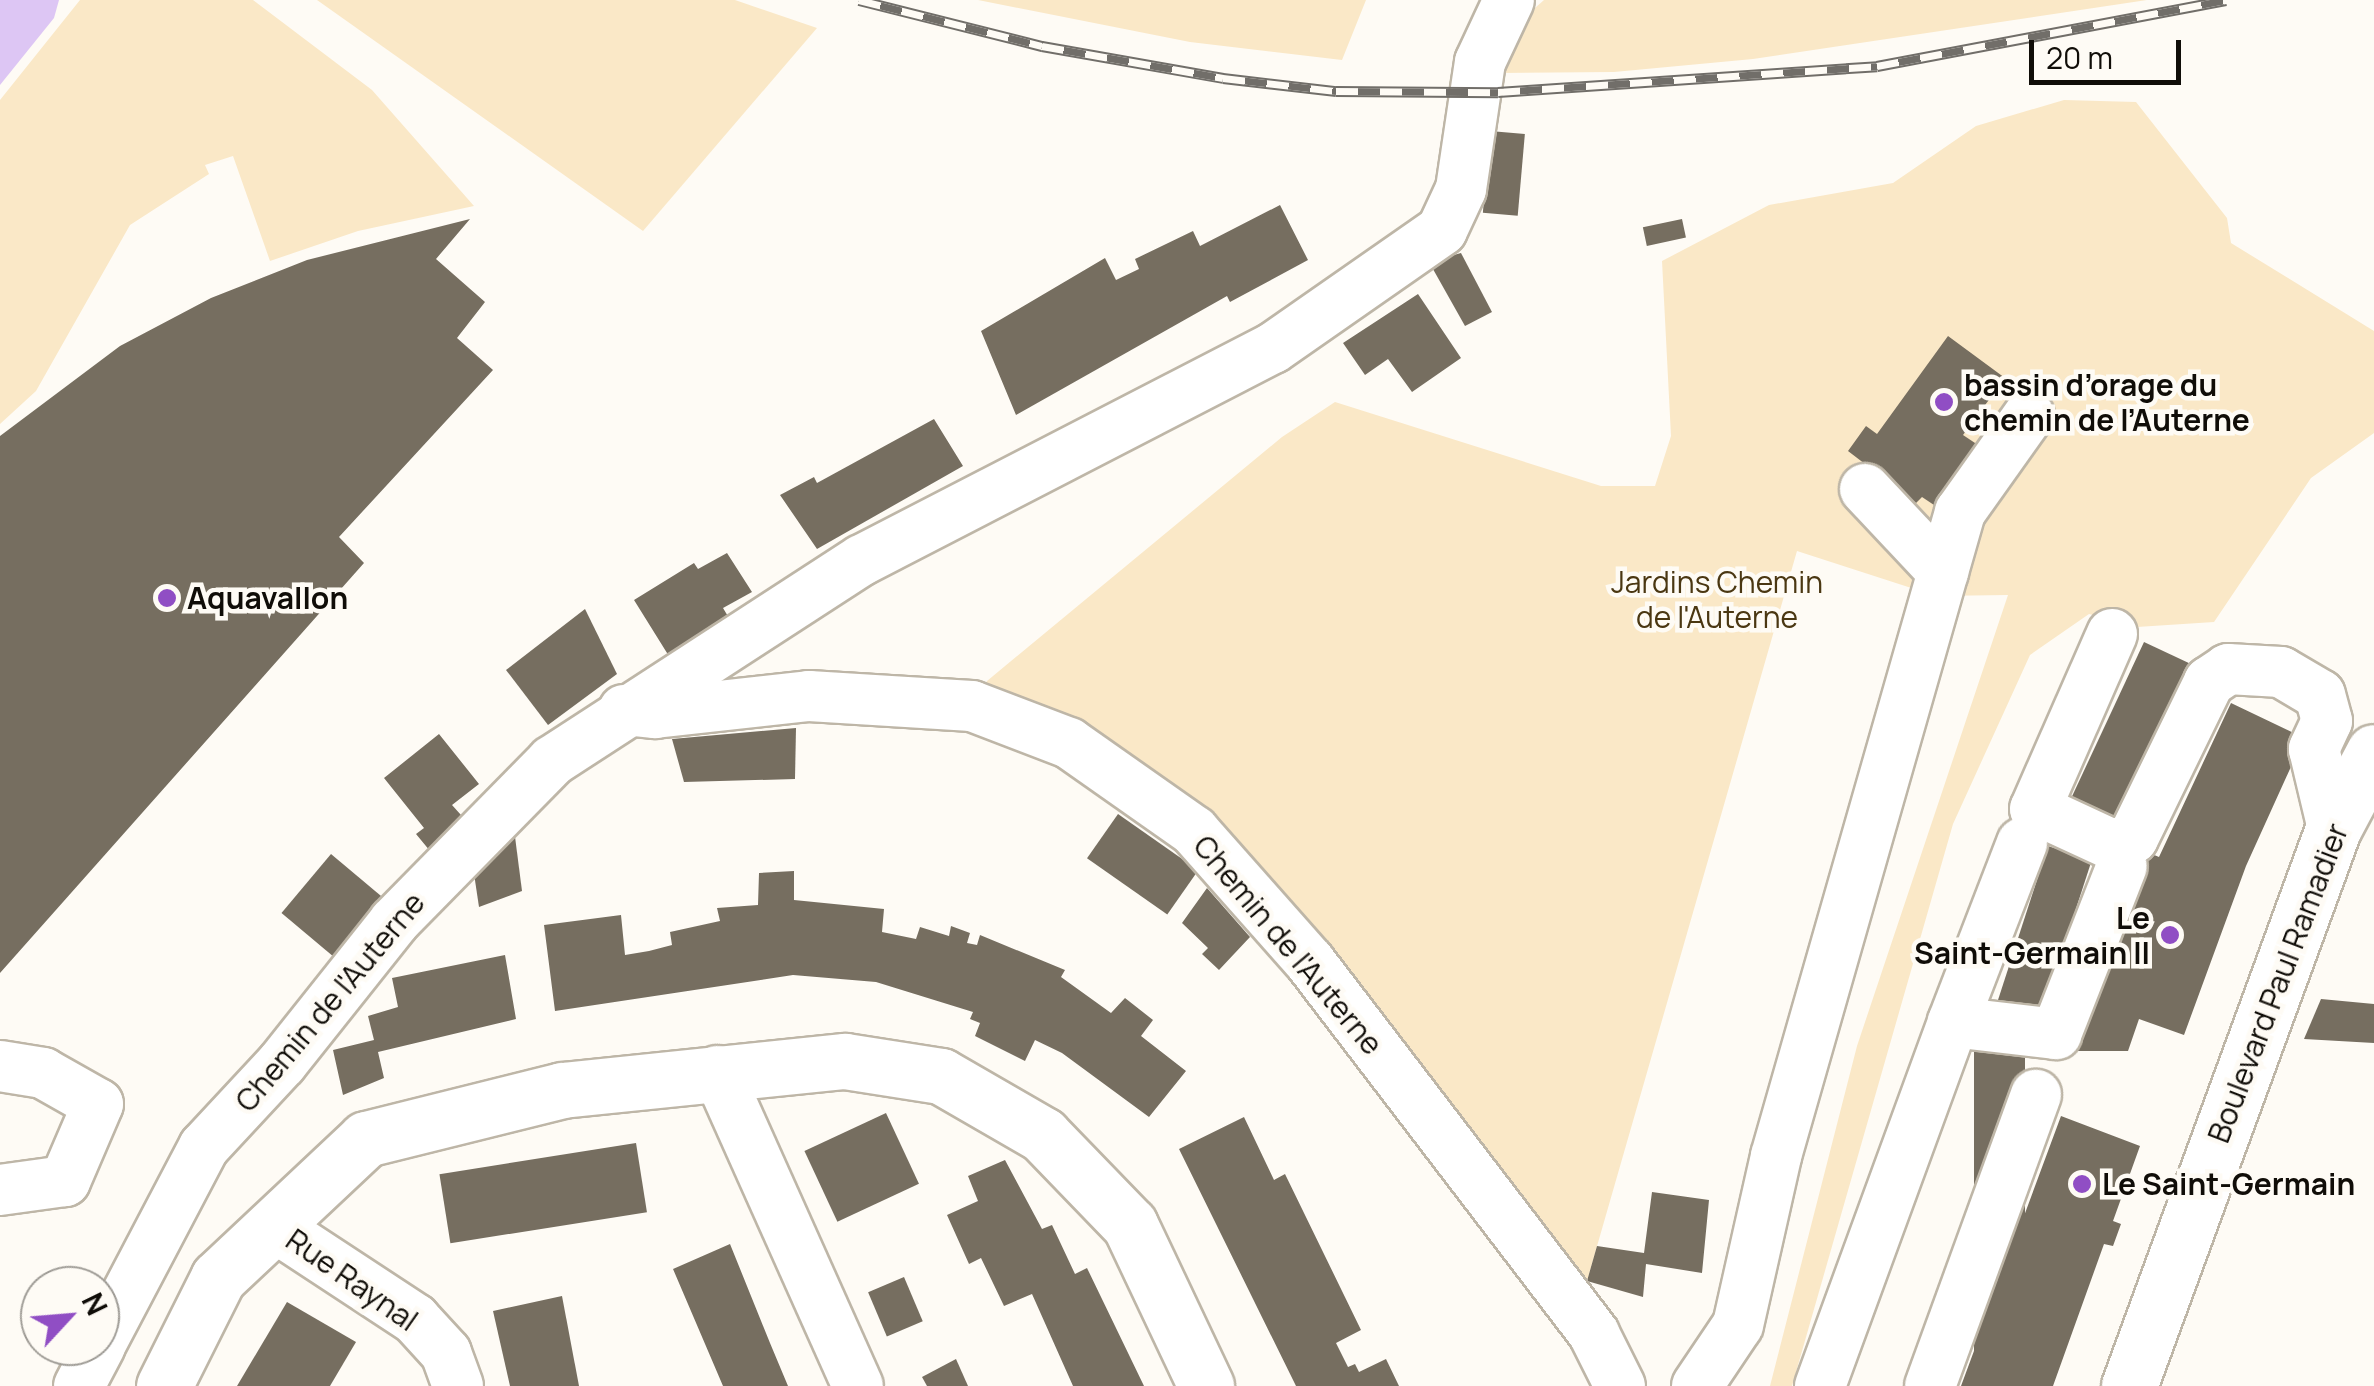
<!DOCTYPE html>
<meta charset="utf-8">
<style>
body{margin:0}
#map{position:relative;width:2374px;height:1386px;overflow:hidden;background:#fefbf5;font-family:Manrope,sans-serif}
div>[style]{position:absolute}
.green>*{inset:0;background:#fae8c7}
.water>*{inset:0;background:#ddc6f4}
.building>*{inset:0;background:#766e60;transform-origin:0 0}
.roads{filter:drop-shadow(2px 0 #beb6a7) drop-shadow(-2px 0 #beb6a7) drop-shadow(0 2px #beb6a7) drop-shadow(0 -2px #beb6a7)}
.minor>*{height:50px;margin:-25px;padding:0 25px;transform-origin:25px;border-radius:25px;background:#fff}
.major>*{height:55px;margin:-27.5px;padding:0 27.5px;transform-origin:27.5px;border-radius:27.5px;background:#fff}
.rail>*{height:11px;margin-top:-5.5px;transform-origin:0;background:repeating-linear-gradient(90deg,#fefbf5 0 22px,#716e69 0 44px);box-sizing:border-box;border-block:2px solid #716e69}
.dots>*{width:28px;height:28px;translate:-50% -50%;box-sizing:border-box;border:5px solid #fefbf5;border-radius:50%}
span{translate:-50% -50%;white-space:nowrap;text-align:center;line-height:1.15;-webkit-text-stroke:9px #fefbf5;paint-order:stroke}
.poi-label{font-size:30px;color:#100d08;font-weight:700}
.left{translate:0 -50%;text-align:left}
.right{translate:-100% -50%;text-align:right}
.park-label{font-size:30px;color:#4a3712}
.street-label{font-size:30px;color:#100d08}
.north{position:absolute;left:20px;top:1266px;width:100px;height:100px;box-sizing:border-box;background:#fefbf5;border:2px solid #9f9c96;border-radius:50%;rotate:64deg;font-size:28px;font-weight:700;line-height:40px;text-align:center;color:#100d08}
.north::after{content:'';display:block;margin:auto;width:35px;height:45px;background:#904ec4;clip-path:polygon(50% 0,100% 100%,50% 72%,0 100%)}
.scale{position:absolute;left:2029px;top:40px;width:152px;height:45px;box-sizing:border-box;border:5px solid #100d08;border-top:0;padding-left:12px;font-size:30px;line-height:35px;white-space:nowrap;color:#100d08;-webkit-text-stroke:8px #fefbf5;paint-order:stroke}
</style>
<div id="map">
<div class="green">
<i style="clip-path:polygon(80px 0,253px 0,372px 90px,474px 206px,358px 231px,270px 261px,233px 156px,205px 165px,209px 174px,130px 225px,36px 391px,0 424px,0 100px)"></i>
<i style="clip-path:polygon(317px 0,735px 0,817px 28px,643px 231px)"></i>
<i style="clip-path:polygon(978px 0,1366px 0,1342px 60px,1190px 42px)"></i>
<i style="clip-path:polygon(1544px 0,2147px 0,1753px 59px,1614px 72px,1500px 73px,1527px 15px)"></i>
<i style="clip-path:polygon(2064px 100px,2136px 102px,2227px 218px,2231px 243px,2374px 331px,2374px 433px,2311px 478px,2214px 622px,2137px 627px,2089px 614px,2030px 655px,1953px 824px,1792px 1386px,1770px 1386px,1857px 1046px,2008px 595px,1936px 596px,1797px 551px,1587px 1281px,1578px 1292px,1194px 831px,972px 706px,987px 681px,1282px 437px,1335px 402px,1601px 486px,1655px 486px,1671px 436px,1662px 261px,1769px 205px,1893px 183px,1976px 126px)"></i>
</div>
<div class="water">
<i style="clip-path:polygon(0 0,59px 0,54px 18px,0 85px)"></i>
</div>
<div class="building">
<i style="left:1490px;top:131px;width:35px;height:82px;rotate:5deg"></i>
<i style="clip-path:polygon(1280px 205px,1308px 260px,1230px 302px,1227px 296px,1016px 415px,981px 331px,1105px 258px,1116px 280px,1139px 269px,1135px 259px,1193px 231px,1200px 246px)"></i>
<i style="clip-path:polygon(470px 219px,436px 259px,485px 302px,457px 338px,493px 370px,339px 537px,364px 563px,0 973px,0 436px,120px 346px,211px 298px,307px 260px)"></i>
<i style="left:1682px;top:219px;width:19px;height:40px;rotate:78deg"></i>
<i style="clip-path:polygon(1461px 253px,1492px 312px,1465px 326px,1429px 262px)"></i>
<i style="clip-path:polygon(1418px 294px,1461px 358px,1412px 392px,1388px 359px,1365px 375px,1343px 343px)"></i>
<i style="clip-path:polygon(1948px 336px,2005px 378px,1963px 435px,1987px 451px,1952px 499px,1934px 505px,1922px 497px,1916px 503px,1848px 451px,1866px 426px,1877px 434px)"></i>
<i style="clip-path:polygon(934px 419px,963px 466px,817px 549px,780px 495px,814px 477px,817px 483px)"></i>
<i style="clip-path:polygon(727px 553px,752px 592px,723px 608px,732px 623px,672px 661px,634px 600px,694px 563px,698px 569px)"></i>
<i style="clip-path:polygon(585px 609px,617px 674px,548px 725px,506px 670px)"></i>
<i style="left:2144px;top:642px;width:50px;height:181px;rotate:25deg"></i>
<i style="clip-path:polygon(2231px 703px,2304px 738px,2246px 866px,2184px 1035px,2139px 1019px,2128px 1051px,2077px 1051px,2147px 852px,2159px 857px)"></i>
<i style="clip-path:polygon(796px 728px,795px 779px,684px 782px,672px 739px)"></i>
<i style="clip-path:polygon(439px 734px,479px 784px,452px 805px,470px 825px,435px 857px,416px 834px,424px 828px,384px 778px)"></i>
<i style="left:1118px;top:814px;width:98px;height:54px;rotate:35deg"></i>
<i style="clip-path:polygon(514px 829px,522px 891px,479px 907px,473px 867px)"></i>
<i style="left:2048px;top:846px;width:46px;height:166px;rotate:18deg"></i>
<i style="left:331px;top:854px;width:77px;height:77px;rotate:40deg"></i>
<i style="clip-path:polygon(794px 871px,794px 900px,884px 909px,882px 932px,916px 939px,920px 927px,949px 936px,951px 926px,970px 933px,967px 943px,977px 945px,980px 935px,1065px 970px,1061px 977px,1111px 1013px,1125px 998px,1153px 1020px,1141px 1036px,1186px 1071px,1149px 1117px,1062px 1053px,1035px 1040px,1025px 1061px,975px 1036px,980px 1023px,970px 1019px,973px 1012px,876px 982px,793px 975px,555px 1011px,544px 925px,621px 915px,625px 955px,649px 951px,672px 945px,670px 932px,720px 921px,717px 908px,758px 905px,759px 873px)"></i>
<i style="clip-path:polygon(1207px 888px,1250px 937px,1219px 970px,1202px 954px,1208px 948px,1182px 923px)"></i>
<i style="clip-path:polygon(505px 955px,516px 1019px,378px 1052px,384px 1078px,343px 1095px,333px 1050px,374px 1040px,368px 1016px,398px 1007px,392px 978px)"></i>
<i style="clip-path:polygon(2321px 999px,2374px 1004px,2374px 1043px,2304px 1039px)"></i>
<i style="left:1974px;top:1051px;width:51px;height:357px"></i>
<i style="left:886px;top:1113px;width:78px;height:90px;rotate:65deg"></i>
<i style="clip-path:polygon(2061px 1116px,2140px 1146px,2113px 1221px,2121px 1224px,2113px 1246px,2104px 1244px,2053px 1386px,1961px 1386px)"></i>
<i style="clip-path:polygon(1244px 1117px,1274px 1180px,1285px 1174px,1361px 1330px,1336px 1343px,1348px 1367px,1355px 1364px,1359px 1372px,1386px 1359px,1399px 1386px,1296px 1386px,1179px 1149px)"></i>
<i style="left:636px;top:1143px;width:70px;height:199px;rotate:81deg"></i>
<i style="clip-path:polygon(1005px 1160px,1042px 1229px,1052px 1225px,1075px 1274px,1087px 1268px,1144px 1386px,1073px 1386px,1032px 1294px,1004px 1306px,981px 1258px,969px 1264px,947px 1215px,978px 1201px,968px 1176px)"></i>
<i style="clip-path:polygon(1652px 1192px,1709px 1200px,1702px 1273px,1646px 1264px,1643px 1297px,1587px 1281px,1597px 1246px,1644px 1253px)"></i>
<i style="clip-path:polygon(730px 1244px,770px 1343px,788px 1386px,723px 1386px,673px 1269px)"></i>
<i style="left:904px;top:1277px;width:48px;height:39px;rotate:67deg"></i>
<i style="clip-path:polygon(562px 1296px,579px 1386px,510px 1386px,493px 1311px)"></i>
<i style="clip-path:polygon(287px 1302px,356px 1342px,330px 1386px,237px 1386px)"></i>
<i style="clip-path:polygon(956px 1359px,968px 1386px,927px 1386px,922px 1377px)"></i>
</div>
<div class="roads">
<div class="minor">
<i style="left:1865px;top:489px;width:114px;rotate:46.8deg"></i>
<i style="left:2112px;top:634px;width:191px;rotate:113.7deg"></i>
<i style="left:2035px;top:809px;width:86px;rotate:24.8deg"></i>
<i style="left:2113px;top:845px;width:21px;rotate:-19deg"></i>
<i style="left:2133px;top:838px;width:174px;rotate:-64deg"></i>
<i style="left:2209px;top:682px;width:23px;rotate:-34deg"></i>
<i style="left:2228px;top:669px;width:53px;rotate:3.2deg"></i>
<i style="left:2281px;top:672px;width:45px;rotate:30.5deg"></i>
<i style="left:2320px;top:695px;width:27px;rotate:75deg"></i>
<i style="left:2327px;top:721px;width:31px;rotate:115deg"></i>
<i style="left:2314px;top:749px;width:82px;rotate:76.6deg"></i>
<i style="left:624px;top:710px;width:31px;rotate:6deg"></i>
<i style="left:655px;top:713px;width:155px;rotate:-6.3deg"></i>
<i style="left:809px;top:696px;width:163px;rotate:3.5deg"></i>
<i style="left:972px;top:706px;width:104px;rotate:20.9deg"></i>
<i style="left:1069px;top:743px;width:153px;rotate:35.1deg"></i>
<i style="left:1194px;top:831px;width:175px;rotate:48.5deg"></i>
<i style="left:1310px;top:962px;width:468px;rotate:52.6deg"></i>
<i style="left:1594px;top:1334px;width:58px;rotate:63.4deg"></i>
<i style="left:1953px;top:1022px;width:192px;rotate:-68.9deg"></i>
<i style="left:0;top:1066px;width:44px;rotate:9.2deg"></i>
<i style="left:43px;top:1073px;width:63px;rotate:29.4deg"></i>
<i style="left:98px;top:1104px;width:84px;rotate:113.2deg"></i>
<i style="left:65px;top:1181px;width:66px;rotate:172.1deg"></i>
<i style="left:717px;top:1071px;width:345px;rotate:65.9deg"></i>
<i style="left:275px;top:1227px;width:168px;rotate:33.3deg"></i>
<i style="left:415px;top:1319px;width:46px;rotate:47.6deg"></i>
<i style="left:446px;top:1353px;width:35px;rotate:70deg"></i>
<i style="left:100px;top:1345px;width:224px;rotate:-62.3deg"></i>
<i style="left:204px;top:1147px;width:115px;rotate:-47.1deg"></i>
<i style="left:282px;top:1063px;width:180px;rotate:-51.5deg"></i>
<i style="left:394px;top:922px;width:226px;rotate:-45.5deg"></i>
<i style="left:552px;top:761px;width:369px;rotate:-33deg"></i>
<i style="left:862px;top:560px;width:462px;rotate:-27.3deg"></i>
<i style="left:1273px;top:348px;width:206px;rotate:-34.9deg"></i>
<i style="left:1442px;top:230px;width:45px;rotate:-65.1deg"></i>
<i style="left:1461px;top:189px;width:128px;rotate:-81.5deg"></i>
<i style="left:1480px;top:62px;width:68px;rotate:-64.9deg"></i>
<i style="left:79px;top:1386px;width:45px;rotate:-62.3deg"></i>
<i style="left:1697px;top:1386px;width:73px;rotate:-56.1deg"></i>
<i style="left:1738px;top:1325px;width:173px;rotate:-77.3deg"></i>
<i style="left:1776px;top:1156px;width:670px;rotate:-74.05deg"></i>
<i style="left:1960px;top:512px;width:119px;rotate:-54.6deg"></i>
<i style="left:1820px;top:1386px;width:388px;rotate:-69.9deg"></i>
<i style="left:1953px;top:1022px;width:104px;rotate:6.6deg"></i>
<i style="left:2056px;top:1034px;width:180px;rotate:-68.6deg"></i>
<i style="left:1930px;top:1386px;width:310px;rotate:-70deg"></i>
</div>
<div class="major">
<i style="left:164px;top:1386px;width:121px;rotate:-63.4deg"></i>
<i style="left:218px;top:1278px;width:203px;rotate:-43.2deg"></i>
<i style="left:366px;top:1139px;width:202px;rotate:-14deg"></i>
<i style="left:562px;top:1090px;width:284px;rotate:-5.9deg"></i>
<i style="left:845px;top:1061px;width:97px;rotate:8.9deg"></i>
<i style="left:941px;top:1076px;width:118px;rotate:30deg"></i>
<i style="left:1043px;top:1135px;width:125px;rotate:46deg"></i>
<i style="left:1130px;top:1225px;width:178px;rotate:64.7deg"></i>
<i style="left:2129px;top:1386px;width:593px;rotate:-69.88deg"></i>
<i style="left:2333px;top:829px;width:87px;rotate:-62deg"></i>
</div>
</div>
<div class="rail">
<i style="left:859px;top:0;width:189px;rotate:14.1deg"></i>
<i style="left:1042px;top:46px;width:184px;rotate:10deg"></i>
<i style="left:1223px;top:78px;width:114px;rotate:6.6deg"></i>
<i style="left:1336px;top:91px;width:162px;rotate:0.4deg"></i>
<i style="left:1498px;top:92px;width:380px;rotate:-3.9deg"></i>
<i style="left:1877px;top:66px;width:355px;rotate:-10.7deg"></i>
</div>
<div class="dots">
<i style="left:1944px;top:402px;background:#904ec4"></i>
<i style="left:167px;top:598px;background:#904ec4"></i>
<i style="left:2170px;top:935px;background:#904ec4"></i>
<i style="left:2082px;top:1184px;background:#904ec4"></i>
</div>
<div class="poi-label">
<span class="left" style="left:1964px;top:402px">bassin d’orage du<br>chemin de l’Auterne</span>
<span class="left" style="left:187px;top:598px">Aquavallon</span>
<span class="right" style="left:2150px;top:935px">Le<br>Saint-Germain II</span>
<span class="left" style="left:2102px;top:1184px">Le Saint-Germain</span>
</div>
<div class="park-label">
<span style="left:1717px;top:599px">Jardins Chemin<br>de l'Auterne</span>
</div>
<div class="street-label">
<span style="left:1288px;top:945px;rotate:50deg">Chemin de l'Auterne</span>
<span style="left:2278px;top:983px;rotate:-69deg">Boulevard Paul Ramadier</span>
<span style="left:330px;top:1002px;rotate:-50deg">Chemin de l'Auterne</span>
<span style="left:352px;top:1280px;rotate:35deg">Rue Raynal</span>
</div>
<div class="north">N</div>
<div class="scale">20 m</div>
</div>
